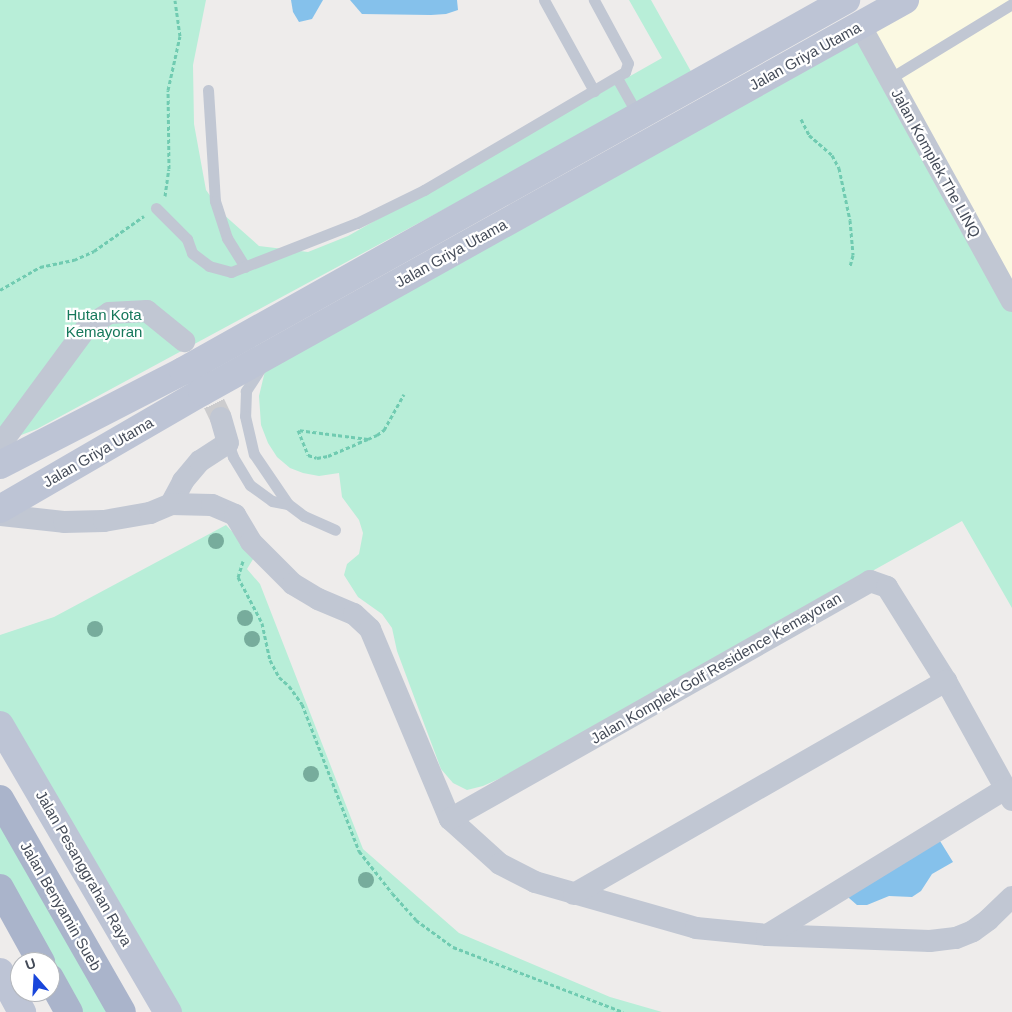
<!DOCTYPE html>
<style>
body{margin:0}
#map{position:relative;width:1012px;height:1012px;overflow:hidden;background:#eeeceb;font-family:Arial,sans-serif}
div>[style]{position:absolute}
.commercial>*{inset:0;background:#fbf9e2}
.green>*{inset:0;background:#b8eed8}
.water>*{inset:0;background:#85c1eb}
.street-tunnel>*{height:22px;margin-top:-11px;transform-origin:0;background:repeating-linear-gradient(90deg,#ccccce 0 22px,transparent 0 33px)}
.path>*{height:3px;margin-top:-1.5px;transform-origin:0;background:repeating-linear-gradient(90deg,#70cbb1 0 4px,transparent 0 6.5px)}
.lane>*{height:11px;margin:-5.5px;padding:0 5.5px;transform-origin:5.5px;border-radius:5.5px;background:#c1c7d3}
.street>*{height:22px;margin:-11px;padding:0 11px;transform-origin:11px;border-radius:11px;background:#c1c7d3}
.secondary>*{height:28px;margin:-14px;padding:0 14px;transform-origin:14px;border-radius:14px;background:#bdc4d5}
.primary>*{height:28px;margin:-14px;padding:0 14px;transform-origin:14px;border-radius:14px;background:#aab4cb}
.trees>*{width:16px;height:16px;margin:-8px;border-radius:50%;background:#77ac9c}
span{translate:-50% -50%;white-space:nowrap;text-align:center;line-height:1.15;-webkit-text-stroke:4.5px #fff;paint-order:stroke}
.street-label{font-size:15px;color:#444b58}
.park-label{font-size:15px;color:#16785b}
.north{position:absolute;left:10px;top:952px;width:50px;height:50px;box-sizing:border-box;background:#fff;border:1px solid #b4b7bc;border-radius:50%;rotate:341deg;font-size:14px;font-weight:700;line-height:20px;text-align:center;color:#444b58}
.north::after{content:'';display:block;margin:auto;width:18px;height:22px;background:#1946db;clip-path:polygon(50% 0,100% 100%,50% 72%,0 100%)}
</style>
<div id="map">
<div class="commercial">
<i style="clip-path:polygon(905px 0,1012px 0,1012px 299px,860px 25px)"></i>
</div>
<div class="green">
<i style="clip-path:polygon(0 0,206px 0,193px 65px,194px 124px,206px 190px,223px 214px,259px 246px,308px 252px,348px 236px,662px 58px,629px 0,651px 0,693px 75px,37px 429px,0 443px)"></i>
<i style="clip-path:polygon(860px 25px,1012px 299px,1012px 608px,962px 521px,503px 777px,483px 786px,467px 790px,453px 783px,441px 769px,397px 651px,392px 628px,382px 614px,358px 597px,344px 575px,347px 564px,359px 554px,363px 533px,359px 520px,342px 497px,339px 473px,319px 476px,303px 473px,290px 468px,277px 457px,268px 443px,261px 425px,259px 396px,265px 371px)"></i>
<i style="clip-path:polygon(226px 525px,255px 556px,247px 569px,260px 584px,363px 849px,459px 933px,610px 997px,662px 1012px,165px 1012px,0 726px,0 635px,54px 617px)"></i>
<i style="clip-path:polygon(0 799px,122px 1012px,69px 1012px,0 888px)"></i>
</div>
<div class="water">
<i style="clip-path:polygon(291px 0,323px 0,312px 19px,299px 22px,293px 12px)"></i>
<i style="clip-path:polygon(350px 0,457px 0,458px 10px,446px 14px,431px 15px,362px 14px)"></i>
<i style="clip-path:polygon(940px 841px,953px 862px,932px 874px,921px 891px,912px 897px,889px 896px,867px 905px,857px 905px,849px 898px,846px 890px)"></i>
</div>
<div class="street-tunnel">
<i style="left:200px;top:374px;width:49px;rotate:64.5deg"></i>
</div>
<div class="path">
<i style="left:801px;top:119px;width:18px;rotate:63deg"></i>
<i style="left:809px;top:135px;width:30px;rotate:41deg"></i>
<i style="left:832px;top:155px;width:15px;rotate:62deg"></i>
<i style="left:839px;top:168px;width:53px;rotate:78.1deg"></i>
<i style="left:850px;top:220px;width:35px;rotate:85deg"></i>
<i style="left:853px;top:255px;width:11px;rotate:105deg"></i>
<i style="left:165px;top:196px;width:27px;rotate:-82deg"></i>
<i style="left:169px;top:169px;width:79px;rotate:-90.7deg"></i>
<i style="left:168px;top:90px;width:55px;rotate:-77.5deg"></i>
<i style="left:180px;top:36px;width:36px;rotate:-98deg"></i>
<i style="left:0;top:290px;width:46px;rotate:-29.9deg"></i>
<i style="left:40px;top:267px;width:35px;rotate:-12deg"></i>
<i style="left:74px;top:260px;width:22px;rotate:-24deg"></i>
<i style="left:94px;top:251px;width:61px;rotate:-35deg"></i>
<i style="left:368px;top:439px;width:71px;rotate:-172.7deg"></i>
<i style="left:298px;top:430px;width:27px;rotate:68deg"></i>
<i style="left:308px;top:455px;width:9px;rotate:18deg"></i>
<i style="left:317px;top:458px;width:11px;rotate:-10deg"></i>
<i style="left:328px;top:456px;width:33px;rotate:-23deg"></i>
<i style="left:358px;top:443px;width:11px;rotate:-22deg"></i>
<i style="left:368px;top:439px;width:10px;rotate:-24deg"></i>
<i style="left:377px;top:435px;width:9px;rotate:-36deg"></i>
<i style="left:384px;top:430px;width:41px;rotate:-60.9deg"></i>
<i style="left:243px;top:561px;width:17px;rotate:107deg"></i>
<i style="left:238px;top:577px;width:52px;rotate:62.4deg"></i>
<i style="left:262px;top:623px;width:38px;rotate:78deg"></i>
<i style="left:270px;top:660px;width:19px;rotate:62deg"></i>
<i style="left:279px;top:677px;width:13px;rotate:42deg"></i>
<i style="left:289px;top:686px;width:22px;rotate:54deg"></i>
<i style="left:302px;top:704px;width:158px;rotate:68.8deg"></i>
<i style="left:359px;top:851px;width:53px;rotate:51.8deg"></i>
<i style="left:392px;top:893px;width:36px;rotate:48deg"></i>
<i style="left:416px;top:920px;width:46px;rotate:36.1deg"></i>
<i style="left:453px;top:947px;width:182px;rotate:20.9deg"></i>
</div>
<div class="lane">
<i style="left:544px;top:0;width:104px;rotate:61.2deg"></i>
<i style="left:617px;top:78px;width:45px;rotate:60.6deg"></i>
<i style="left:889px;top:79px;width:144px;rotate:-31.4deg"></i>
<i style="left:208px;top:90px;width:111px;rotate:86.4deg"></i>
<i style="left:215px;top:201px;width:39px;rotate:72deg"></i>
<i style="left:227px;top:238px;width:34px;rotate:58deg"></i>
<i style="left:156px;top:208px;width:44px;rotate:45deg"></i>
<i style="left:187px;top:239px;width:15px;rotate:70deg"></i>
<i style="left:192px;top:253px;width:21px;rotate:37deg"></i>
<i style="left:209px;top:266px;width:23px;rotate:15deg"></i>
<i style="left:231px;top:272px;width:135px;rotate:-21.3deg"></i>
<i style="left:357px;top:223px;width:75px;rotate:-26.2deg"></i>
<i style="left:424px;top:190px;width:233px;rotate:-30.4deg"></i>
<i style="left:625px;top:72px;width:9px;rotate:-72deg"></i>
<i style="left:628px;top:63px;width:72px;rotate:-118.4deg"></i>
<i style="left:262px;top:366px;width:30px;rotate:123deg"></i>
<i style="left:246px;top:391px;width:25px;rotate:92deg"></i>
<i style="left:245px;top:416px;width:39px;rotate:77deg"></i>
<i style="left:254px;top:454px;width:60px;rotate:55.8deg"></i>
<i style="left:288px;top:504px;width:20px;rotate:37deg"></i>
<i style="left:304px;top:516px;width:34px;rotate:24deg"></i>
<i style="left:228px;top:443px;width:15px;rotate:70deg"></i>
<i style="left:233px;top:457px;width:33px;rotate:59deg"></i>
<i style="left:250px;top:485px;width:27px;rotate:36deg"></i>
<i style="left:272px;top:501px;width:16px;rotate:11deg"></i>
</div>
<div class="street">
<i style="left:860px;top:25px;width:315px;rotate:61.2deg"></i>
<i style="left:0;top:445px;width:147px;rotate:-53.6deg"></i>
<i style="left:87px;top:327px;width:26px;rotate:-32deg"></i>
<i style="left:109px;top:313px;width:38px;rotate:-3deg"></i>
<i style="left:147px;top:311px;width:48px;rotate:39deg"></i>
<i style="left:171px;top:504px;width:26px;rotate:-62deg"></i>
<i style="left:183px;top:481px;width:26px;rotate:-50deg"></i>
<i style="left:200px;top:461px;width:33px;rotate:-33deg"></i>
<i style="left:228px;top:443px;width:26px;rotate:-106deg"></i>
<i style="left:0;top:515px;width:64px;rotate:6.2deg"></i>
<i style="left:64px;top:522px;width:40px;rotate:-1.4deg"></i>
<i style="left:104px;top:521px;width:47px;rotate:-9.9deg"></i>
<i style="left:150px;top:513px;width:23px;rotate:-23deg"></i>
<i style="left:171px;top:504px;width:41px;rotate:1.4deg"></i>
<i style="left:212px;top:505px;width:25px;rotate:23deg"></i>
<i style="left:235px;top:515px;width:31px;rotate:59deg"></i>
<i style="left:251px;top:542px;width:59px;rotate:45deg"></i>
<i style="left:293px;top:584px;width:29px;rotate:31deg"></i>
<i style="left:318px;top:599px;width:39px;rotate:23deg"></i>
<i style="left:354px;top:614px;width:22px;rotate:43deg"></i>
<i style="left:370px;top:629px;width:206px;rotate:67.2deg"></i>
<i style="left:450px;top:819px;width:67px;rotate:42deg"></i>
<i style="left:500px;top:864px;width:39px;rotate:27deg"></i>
<i style="left:535px;top:882px;width:167px;rotate:15.9deg"></i>
<i style="left:696px;top:928px;width:71px;rotate:5.6deg"></i>
<i style="left:767px;top:935px;width:163px;rotate:2.1deg"></i>
<i style="left:930px;top:941px;width:26px;rotate:-7deg"></i>
<i style="left:956px;top:938px;width:18px;rotate:-22deg"></i>
<i style="left:973px;top:931px;width:19px;rotate:-36deg"></i>
<i style="left:988px;top:920px;width:33px;rotate:-44deg"></i>
<i style="left:450px;top:819px;width:483px;rotate:-29.5deg"></i>
<i style="left:870px;top:581px;width:18px;rotate:19deg"></i>
<i style="left:887px;top:587px;width:111px;rotate:57.9deg"></i>
<i style="left:946px;top:681px;width:136px;rotate:61deg"></i>
<i style="left:574px;top:894px;width:429px;rotate:-29.8deg"></i>
<i style="left:767px;top:935px;width:279px;rotate:-31.5deg"></i>
</div>
<div class="secondary">
<i style="left:0;top:465px;width:206px;rotate:-27.2deg"></i>
<i style="left:183px;top:371px;width:760px;rotate:-29.23deg"></i>
<i style="left:0;top:509px;width:233px;rotate:-30.1deg"></i>
<i style="left:202px;top:392px;width:805px;rotate:-29.14deg"></i>
<i style="left:0;top:725px;width:333px;rotate:59.7deg"></i>
<i style="left:0;top:972px;width:46px;rotate:61.2deg"></i>
</div>
<div class="primary">
<i style="left:0;top:799px;width:245px;rotate:60.2deg"></i>
<i style="left:0;top:888px;width:85px;rotate:61deg"></i>
<i style="left:50px;top:978px;width:39px;rotate:61deg"></i>
</div>
<div class="trees">
<i style="left:216px;top:541px"></i>
<i style="left:245px;top:618px"></i>
<i style="left:95px;top:629px"></i>
<i style="left:252px;top:639px"></i>
<i style="left:311px;top:774px"></i>
<i style="left:366px;top:880px"></i>
</div>
<div class="street-label">
<span style="left:805px;top:56px;rotate:-29deg">Jalan Griya Utama</span>
<span style="left:936px;top:163px;rotate:61deg">Jalan Komplek The LINQ</span>
<span style="left:451px;top:253px;rotate:-29deg">Jalan Griya Utama</span>
<span style="left:98px;top:452px;rotate:-30deg">Jalan Griya Utama</span>
<span style="left:716px;top:668px;rotate:-30deg">Jalan Komplek Golf Residence Kemayoran</span>
<span style="left:84px;top:868px;rotate:60deg">Jalan Pesanggrahan Raya</span>
<span style="left:61px;top:906px;rotate:60deg">Jalan Benyamin Sueb</span>
</div>
<div class="park-label">
<span style="left:104px;top:323px">Hutan Kota<br>Kemayoran</span>
</div>
<div class="north">U</div>
</div>
